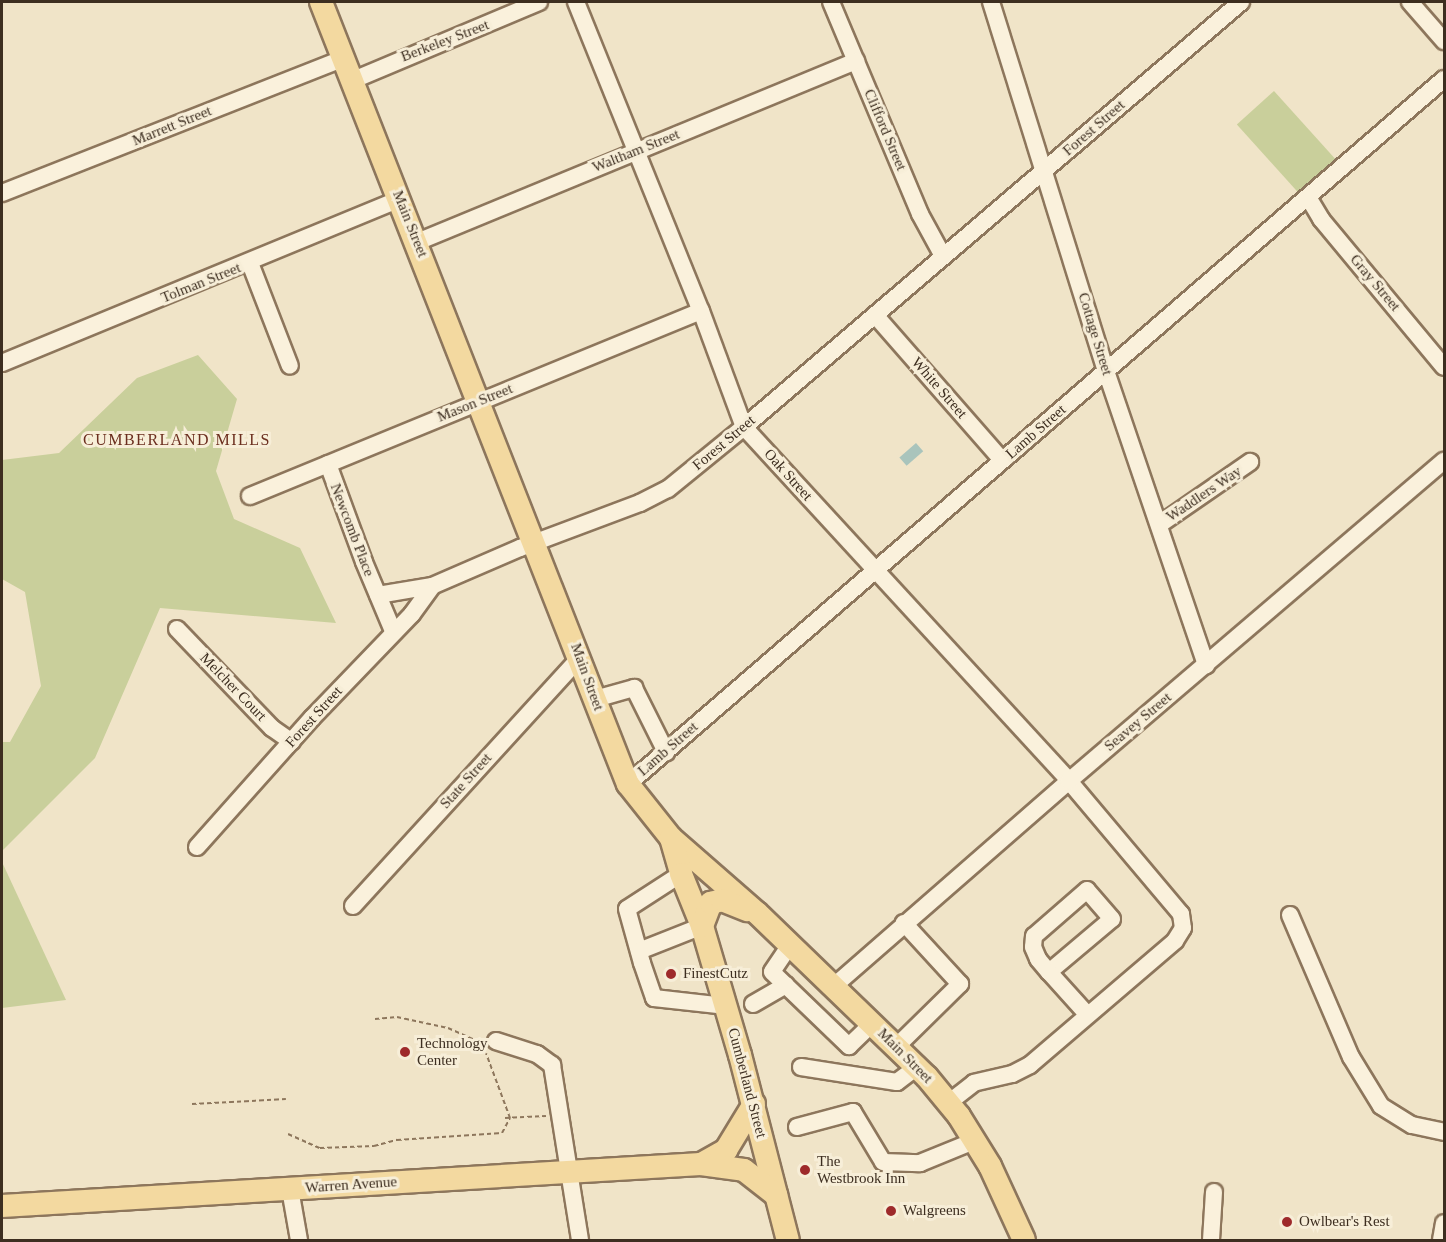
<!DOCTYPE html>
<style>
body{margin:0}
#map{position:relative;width:1446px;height:1242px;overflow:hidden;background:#f0e4c8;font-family:"Times New Roman",serif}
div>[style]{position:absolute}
.green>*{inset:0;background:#c9cf9b;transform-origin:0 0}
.water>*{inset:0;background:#a9c4bc;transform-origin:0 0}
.path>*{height:2px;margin-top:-1px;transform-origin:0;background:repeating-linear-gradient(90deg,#8d765c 0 4.5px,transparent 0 7.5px)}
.roads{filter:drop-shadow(2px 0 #8d765c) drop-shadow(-2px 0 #8d765c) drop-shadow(0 2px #8d765c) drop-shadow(0 -2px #8d765c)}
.minor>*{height:16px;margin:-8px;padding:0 8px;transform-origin:8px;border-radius:8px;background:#faf1dc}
.major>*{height:22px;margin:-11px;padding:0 11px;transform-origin:11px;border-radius:11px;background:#f3d9a0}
.dots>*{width:16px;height:16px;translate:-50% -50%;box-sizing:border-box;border:3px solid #f7eed8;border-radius:50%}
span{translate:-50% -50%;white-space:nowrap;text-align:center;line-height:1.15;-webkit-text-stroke:6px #f7eed8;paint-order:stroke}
.street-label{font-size:15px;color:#3d2e20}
.poi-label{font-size:15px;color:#3d2e20}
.left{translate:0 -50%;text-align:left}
.neighbourhood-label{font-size:16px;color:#6b2e1e;letter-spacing:1.5px}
.frame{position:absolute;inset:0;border:3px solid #3d2e20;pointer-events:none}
</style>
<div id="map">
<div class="green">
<i style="left:1274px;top:91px;width:93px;height:50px;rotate:48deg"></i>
<i style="clip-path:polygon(198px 355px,237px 399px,216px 471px,234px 519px,300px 548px,336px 623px,160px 608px,95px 758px,2px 851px,2px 742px,10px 742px,41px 686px,25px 592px,2px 579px,2px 460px,59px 453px,137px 378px)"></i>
<i style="clip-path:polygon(2px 862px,66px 1000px,2px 1008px)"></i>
</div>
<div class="water">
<i style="left:916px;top:443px;width:11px;height:22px;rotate:49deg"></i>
</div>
<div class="path">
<i style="left:375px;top:1019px;width:22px;rotate:-5deg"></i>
<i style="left:397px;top:1017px;width:52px;rotate:12.2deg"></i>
<i style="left:448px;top:1028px;width:36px;rotate:24deg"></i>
<i style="left:192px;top:1104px;width:94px;rotate:-3deg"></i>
<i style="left:505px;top:1118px;width:41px;rotate:-2.8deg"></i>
<i style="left:288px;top:1134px;width:35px;rotate:24deg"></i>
<i style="left:320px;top:1148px;width:54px;rotate:-2.1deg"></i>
<i style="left:374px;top:1146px;width:24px;rotate:-15deg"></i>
<i style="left:397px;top:1140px;width:105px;rotate:-3.8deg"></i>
<i style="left:502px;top:1133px;width:17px;rotate:-62deg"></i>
<i style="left:510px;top:1118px;width:69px;rotate:-110.3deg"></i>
</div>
<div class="roads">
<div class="minor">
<i style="left:576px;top:2px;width:333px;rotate:68deg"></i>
<i style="left:701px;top:311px;width:124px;rotate:69.7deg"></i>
<i style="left:744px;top:427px;width:481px;rotate:47.4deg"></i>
<i style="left:1069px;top:781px;width:174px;rotate:49.9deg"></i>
<i style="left:1181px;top:914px;width:14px;rotate:82deg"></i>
<i style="left:1183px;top:928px;width:15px;rotate:122deg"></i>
<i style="left:1175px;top:941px;width:191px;rotate:139.5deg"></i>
<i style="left:1030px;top:1065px;width:20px;rotate:153deg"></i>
<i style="left:1012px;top:1074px;width:39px;rotate:167deg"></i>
<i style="left:974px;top:1083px;width:33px;rotate:142deg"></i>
<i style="left:831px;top:2px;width:230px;rotate:67.2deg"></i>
<i style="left:920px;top:214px;width:48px;rotate:61.3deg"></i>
<i style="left:991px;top:2px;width:387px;rotate:72.7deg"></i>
<i style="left:1106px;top:371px;width:311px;rotate:71.2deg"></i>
<i style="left:1410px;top:2px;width:52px;rotate:48.9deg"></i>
<i style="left:351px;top:81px;width:204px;rotate:-22.8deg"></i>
<i style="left:2px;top:193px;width:366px;rotate:-21.5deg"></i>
<i style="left:1308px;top:197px;width:26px;rotate:59deg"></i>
<i style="left:1321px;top:219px;width:192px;rotate:50.3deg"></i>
<i style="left:417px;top:242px;width:475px;rotate:-22.4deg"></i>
<i style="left:250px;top:263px;width:110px;rotate:68.8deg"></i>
<i style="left:875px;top:315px;width:193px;rotate:48.8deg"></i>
<i style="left:2px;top:363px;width:430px;rotate:-22.4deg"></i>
<i style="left:328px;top:464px;width:104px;rotate:69.8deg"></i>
<i style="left:364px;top:562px;width:75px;rotate:67.2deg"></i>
<i style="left:250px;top:496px;width:487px;rotate:-22.3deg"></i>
<i style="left:1159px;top:525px;width:111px;rotate:-34.7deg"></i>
<i style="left:378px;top:595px;width:55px;rotate:-9.5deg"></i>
<i style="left:177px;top:629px;width:137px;rotate:46.2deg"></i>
<i style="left:272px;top:728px;width:24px;rotate:35deg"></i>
<i style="left:595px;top:699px;width:41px;rotate:-15.8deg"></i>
<i style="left:634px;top:688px;width:72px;rotate:63.4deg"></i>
<i style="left:628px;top:784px;width:1078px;rotate:-40.83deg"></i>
<i style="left:197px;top:847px;width:173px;rotate:-48.3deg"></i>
<i style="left:312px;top:718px;width:144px;rotate:-46.1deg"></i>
<i style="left:412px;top:614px;width:34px;rotate:-54deg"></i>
<i style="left:432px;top:586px;width:96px;rotate:-23.4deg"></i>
<i style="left:520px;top:548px;width:128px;rotate:-20.6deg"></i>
<i style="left:640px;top:503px;width:31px;rotate:-27deg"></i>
<i style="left:668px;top:489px;width:98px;rotate:-39.2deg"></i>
<i style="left:744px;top:427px;width:654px;rotate:-40.53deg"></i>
<i style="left:681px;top:874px;width:64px;rotate:147.1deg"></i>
<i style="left:627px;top:909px;width:56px;rotate:74.5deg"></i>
<i style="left:642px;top:963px;width:37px;rotate:71deg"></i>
<i style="left:654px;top:998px;width:71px;rotate:6.4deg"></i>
<i style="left:353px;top:906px;width:337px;rotate:-47.6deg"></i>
<i style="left:1290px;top:915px;width:155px;rotate:66.8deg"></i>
<i style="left:1351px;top:1057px;width:57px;rotate:58.5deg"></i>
<i style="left:1381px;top:1106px;width:36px;rotate:32deg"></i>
<i style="left:1412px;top:1125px;width:33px;rotate:12deg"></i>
<i style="left:790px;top:945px;width:32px;rotate:124deg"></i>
<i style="left:772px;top:972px;width:107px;rotate:43.9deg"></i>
<i style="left:849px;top:1046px;width:32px;rotate:-44deg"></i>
<i style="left:639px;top:951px;width:68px;rotate:-21.6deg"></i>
<i style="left:1049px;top:972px;width:82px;rotate:-40.1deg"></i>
<i style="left:1112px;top:919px;width:38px;rotate:-131deg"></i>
<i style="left:1087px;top:890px;width:70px;rotate:139deg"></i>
<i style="left:1034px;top:936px;width:11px;rotate:95deg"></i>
<i style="left:1033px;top:947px;width:13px;rotate:67deg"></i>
<i style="left:1038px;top:959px;width:17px;rotate:50deg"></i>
<i style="left:1049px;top:972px;width:57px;rotate:47.9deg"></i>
<i style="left:834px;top:986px;width:312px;rotate:-41.1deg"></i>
<i style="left:1069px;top:781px;width:493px;rotate:-40.5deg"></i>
<i style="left:753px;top:1004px;width:38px;rotate:-30deg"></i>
<i style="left:496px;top:1041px;width:43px;rotate:17.6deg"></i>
<i style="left:537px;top:1054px;width:19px;rotate:36deg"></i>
<i style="left:552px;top:1065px;width:177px;rotate:80.9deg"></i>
<i style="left:896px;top:1047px;width:90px;rotate:-44.5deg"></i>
<i style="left:960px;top:984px;width:83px;rotate:-132.6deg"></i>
<i style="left:801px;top:1067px;width:97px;rotate:8.9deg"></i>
<i style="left:897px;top:1082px;width:25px;rotate:-37deg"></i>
<i style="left:797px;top:1127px;width:58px;rotate:-15deg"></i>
<i style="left:853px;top:1112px;width:58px;rotate:59deg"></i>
<i style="left:883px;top:1162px;width:37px;rotate:2deg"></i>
<i style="left:920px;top:1163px;width:58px;rotate:-22.2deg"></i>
<i style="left:290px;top:1189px;width:52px;rotate:80deg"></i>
<i style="left:1211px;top:1240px;width:48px;rotate:-86.4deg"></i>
<i style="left:1441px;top:1240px;width:17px;rotate:-80deg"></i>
</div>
<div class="major">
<i style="left:321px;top:2px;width:840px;rotate:68.57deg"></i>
<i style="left:628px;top:784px;width:69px;rotate:51.5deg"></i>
<i style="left:671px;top:838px;width:114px;rotate:41.1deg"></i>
<i style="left:757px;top:913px;width:236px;rotate:44deg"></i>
<i style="left:927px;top:1077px;width:50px;rotate:50.6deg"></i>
<i style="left:959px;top:1116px;width:59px;rotate:58.2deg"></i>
<i style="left:990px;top:1166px;width:81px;rotate:65.3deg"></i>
<i style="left:671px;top:838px;width:37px;rotate:74deg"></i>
<i style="left:681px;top:874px;width:56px;rotate:68deg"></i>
<i style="left:702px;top:926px;width:134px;rotate:73.6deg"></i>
<i style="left:740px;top:1055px;width:191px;rotate:75.5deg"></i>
<i style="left:702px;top:926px;width:25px;rotate:-69deg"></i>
<i style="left:711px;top:903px;width:11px;rotate:-15deg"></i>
<i style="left:722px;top:900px;width:27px;rotate:22deg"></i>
<i style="left:701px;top:1164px;width:29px;rotate:-29deg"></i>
<i style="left:726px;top:1150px;width:54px;rotate:-58.7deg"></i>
<i style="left:2px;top:1206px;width:700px;rotate:-3.44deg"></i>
<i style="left:701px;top:1164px;width:43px;rotate:7.9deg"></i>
<i style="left:744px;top:1170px;width:41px;rotate:38deg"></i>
</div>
</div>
<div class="dots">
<i style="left:671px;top:974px;background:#9e2a2b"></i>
<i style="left:405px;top:1052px;background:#9e2a2b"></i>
<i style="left:805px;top:1170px;background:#9e2a2b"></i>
<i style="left:891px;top:1211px;background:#9e2a2b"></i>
<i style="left:1287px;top:1222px;background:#9e2a2b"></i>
</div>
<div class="street-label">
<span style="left:445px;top:41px;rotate:-21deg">Berkeley Street</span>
<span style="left:172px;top:126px;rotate:-22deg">Marrett Street</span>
<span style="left:1094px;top:128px;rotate:-41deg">Forest Street</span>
<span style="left:885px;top:130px;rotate:67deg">Clifford Street</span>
<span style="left:636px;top:151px;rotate:-22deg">Waltham Street</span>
<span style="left:410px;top:224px;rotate:68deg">Main Street</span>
<span style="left:201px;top:283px;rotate:-22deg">Tolman Street</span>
<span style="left:1375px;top:283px;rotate:50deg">Gray Street</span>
<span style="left:1095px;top:334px;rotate:73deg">Cottage Street</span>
<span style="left:939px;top:388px;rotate:49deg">White Street</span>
<span style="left:475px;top:403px;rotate:-22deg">Mason Street</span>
<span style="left:1036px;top:432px;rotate:-41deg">Lamb Street</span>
<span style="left:724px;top:443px;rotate:-40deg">Forest Street</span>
<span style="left:788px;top:475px;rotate:48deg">Oak Street</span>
<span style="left:1204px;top:494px;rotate:-34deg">Waddlers Way</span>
<span style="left:352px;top:530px;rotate:69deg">Newcomb Place</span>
<span style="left:587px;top:677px;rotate:70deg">Main Street</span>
<span style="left:233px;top:687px;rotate:46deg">Melcher Court</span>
<span style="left:314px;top:717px;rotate:-48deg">Forest Street</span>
<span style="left:1138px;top:722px;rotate:-40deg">Seavey Street</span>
<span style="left:668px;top:749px;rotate:-41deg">Lamb Street</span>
<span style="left:466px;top:781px;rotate:-48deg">State Street</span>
<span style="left:905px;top:1056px;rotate:45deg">Main Street</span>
<span style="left:747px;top:1083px;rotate:75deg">Cumberland Street</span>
<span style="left:351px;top:1185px;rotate:-4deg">Warren Avenue</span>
</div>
<div class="poi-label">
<span class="left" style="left:683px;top:974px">FinestCutz</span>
<span class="left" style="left:417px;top:1052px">Technology<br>Center</span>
<span class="left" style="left:817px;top:1170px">The<br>Westbrook Inn</span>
<span class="left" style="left:903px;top:1211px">Walgreens</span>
<span class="left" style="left:1299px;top:1222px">Owlbear's Rest</span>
</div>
<div class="neighbourhood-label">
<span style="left:177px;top:440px">CUMBERLAND MILLS</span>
</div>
<div class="frame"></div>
</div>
